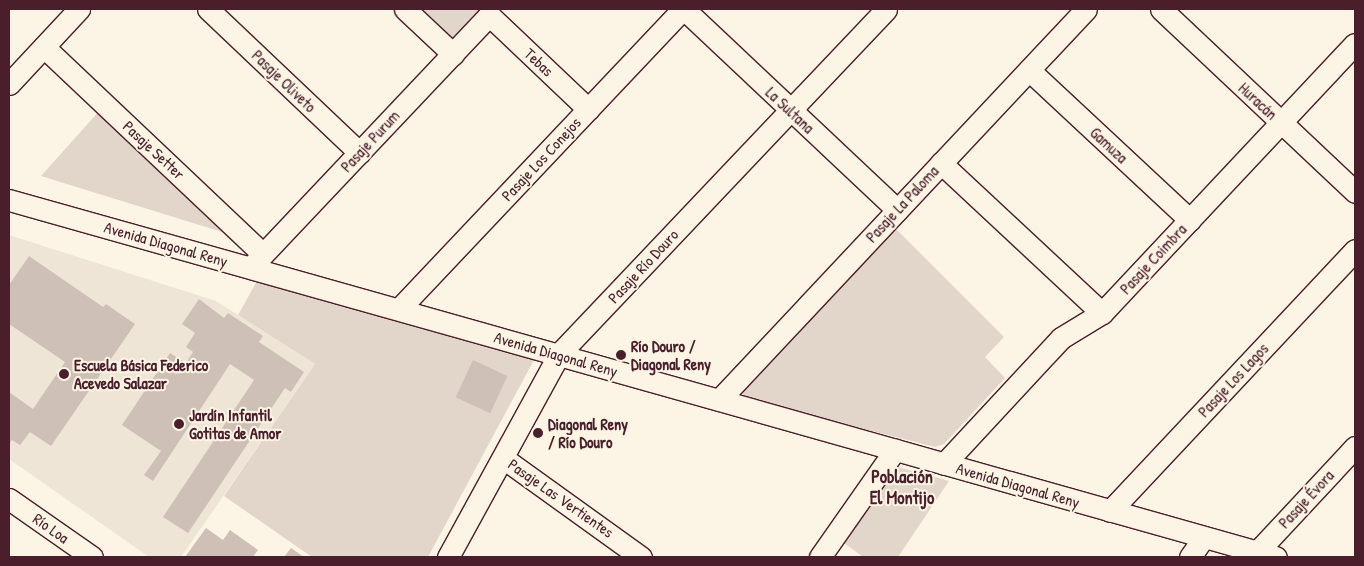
<!DOCTYPE html>
<meta charset="utf-8">
<style>
body{margin:0}
#map{position:relative;width:1364px;height:566px;overflow:hidden;background:#fcf5e5;font-family:"Patrick Hand",sans-serif}
div>[style]{position:absolute}
.built>*{inset:0;background:#eee5d7}
.green>*{inset:0;background:#e2d5ca}
.building>*{inset:0;background:#cfc0b7;transform-origin:0 0}
.roads{filter:drop-shadow(1px 0 #4a1f2b) drop-shadow(-1px 0 #4a1f2b) drop-shadow(0 1px #4a1f2b) drop-shadow(0 -1px #4a1f2b)}
.minor>*{height:21px;margin:-10.5px;padding:0 10.5px;transform-origin:10.5px;border-radius:10.5px;background:#fcf5e5}
.dots>*{width:14px;height:14px;translate:-50% -50%;box-sizing:border-box;border:2px solid #fcf5e5;border-radius:50%}
span{translate:-50% -50%;white-space:nowrap;text-align:center;line-height:1.15;-webkit-text-stroke:4px #fcf5e5;paint-order:stroke}
.street-label{font-size:16px;color:#4a1f2b}
.poi-label{font-size:16px;color:#4a1f2b;font-weight:700}
.left{translate:0 -50%;text-align:left}
.neighbourhood-label{font-size:18px;color:#4a1f2b;font-weight:700}
.frame{position:absolute;inset:0;border:10px solid #4a1f2b;pointer-events:none}
</style>
<div id="map">
<div class="built">
<i style="clip-path:polygon(9px 235px,216px 301px,315px 364px,181px 557px,149px 557px,9px 459px)"></i>
</div>
<div class="green">
<i style="clip-path:polygon(418px 9px,482px 9px,452px 41px)"></i>
<i style="clip-path:polygon(101px 109px,235px 236px,41px 176px)"></i>
<i style="clip-path:polygon(894px 227px,1004px 337px,985px 357px,1005px 378px,944px 444px,935px 447px,751px 400px,743px 394px,741px 388px)"></i>
<i style="clip-path:polygon(257px 281px,534px 360px,428px 557px,312px 557px,224px 496px,315px 364px,238px 315px)"></i>
<i style="clip-path:polygon(898px 467px,949px 481px,898px 557px,863px 557px,844px 543px)"></i>
</div>
<div class="building">
<i style="clip-path:polygon(29px 256px,103px 307px,106px 304px,135px 324px,51px 446px,30px 432px,20px 445px,12px 440px,9px 444px,9px 392px,33px 409px,65px 362px,9px 324px,9px 285px)"></i>
<i style="clip-path:polygon(199px 299px,224px 318px,228px 313px,263px 336px,259px 342px,304px 372px,291px 392px,285px 388px,188px 533px,163px 517px,254px 380px,230px 364px,153px 481px,144px 475px,161px 451px,122px 425px,170px 353px,186px 363px,193px 352px,186px 347px,195px 333px,182px 324px)"></i>
<i style="left:473px;top:360px;width:38px;height:41px;rotate:25deg"></i>
<i style="clip-path:polygon(206px 528px,223px 540px,230px 530px,258px 550px,253px 557px,185px 557px)"></i>
<i style="clip-path:polygon(291px 548px,304px 557px,284px 557px)"></i>
</div>
<div class="roads">
<div class="minor">
<i style="left:208px;top:9px;width:209px;rotate:43.5deg"></i>
<i style="left:405px;top:9px;width:66px;rotate:43.2deg"></i>
<i style="left:684px;top:9px;width:293px;rotate:43.3deg"></i>
<i style="left:1161px;top:9px;width:267px;rotate:43.3deg"></i>
<i style="left:44px;top:47px;width:301px;rotate:43.4deg"></i>
<i style="left:1029px;top:70px;width:220px;rotate:43deg"></i>
<i style="left:9px;top:84px;width:103px;rotate:-47deg"></i>
<i style="left:941px;top:163px;width:220px;rotate:43deg"></i>
<i style="left:9px;top:200px;width:1316px;rotate:15.74deg"></i>
<i style="left:251px;top:267px;width:347px;rotate:-46.6deg"></i>
<i style="left:489px;top:15px;width:137px;rotate:43.5deg"></i>
<i style="left:399px;top:309px;width:413px;rotate:-46.6deg"></i>
<i style="left:719px;top:400px;width:536px;rotate:-46.81deg"></i>
<i style="left:503px;top:458px;width:170px;rotate:35.7deg"></i>
<i style="left:944px;top:464px;width:172px;rotate:-47.1deg"></i>
<i style="left:1061px;top:338px;width:48px;rotate:-31.4deg"></i>
<i style="left:1102px;top:313px;width:369px;rotate:-46.8deg"></i>
<i style="left:9px;top:499px;width:101px;rotate:34.9deg"></i>
<i style="left:1110px;top:511px;width:358px;rotate:-46.8deg"></i>
<i style="left:1257px;top:552px;width:144px;rotate:-47deg"></i>
<i style="left:448px;top:557px;width:231px;rotate:-61.3deg"></i>
<i style="left:559px;top:354px;width:475px;rotate:-46.5deg"></i>
<i style="left:820px;top:557px;width:131px;rotate:-55deg"></i>
<i style="left:1190px;top:557px;width:24px;rotate:-55deg"></i>
</div>
</div>
<div class="dots">
<i style="left:621px;top:355px;background:#4a1f2b"></i>
<i style="left:64px;top:374px;background:#4a1f2b"></i>
<i style="left:179px;top:424px;background:#4a1f2b"></i>
<i style="left:538px;top:433px;background:#4a1f2b"></i>
</div>
<div class="street-label">
<span style="left:539px;top:62px;rotate:43deg">Tebas</span>
<span style="left:284px;top:81px;rotate:44deg">Pasaje Oliveto</span>
<span style="left:1258px;top:101px;rotate:43deg">Huracán</span>
<span style="left:790px;top:110px;rotate:43deg">La Sultana</span>
<span style="left:370px;top:141px;rotate:-47deg">Pasaje Purum</span>
<span style="left:1109px;top:145px;rotate:43deg">Gamuza</span>
<span style="left:154px;top:150px;rotate:43deg">Pasaje Setter</span>
<span style="left:541px;top:159px;rotate:-47deg">Pasaje Los Conejos</span>
<span style="left:902px;top:204px;rotate:-47deg">Pasaje La Paloma</span>
<span style="left:166px;top:244px;rotate:16deg">Avenida Diagonal Reny</span>
<span style="left:1153px;top:259px;rotate:-47deg">Pasaje Coimbra</span>
<span style="left:643px;top:266px;rotate:-47deg">Pasaje Río Douro</span>
<span style="left:556px;top:354px;rotate:16deg">Avenida Diagonal Reny</span>
<span style="left:1233px;top:380px;rotate:-47deg">Pasaje Los Lagos</span>
<span style="left:1018px;top:485px;rotate:16deg">Avenida Diagonal Reny</span>
<span style="left:561px;top:498px;rotate:35deg">Pasaje Las Vertientes</span>
<span style="left:1306px;top:499px;rotate:-47deg">Pasaje Évora</span>
<span style="left:51px;top:528px;rotate:35deg">Río Loa</span>
</div>
<div class="poi-label">
<span class="left" style="left:631px;top:355px">Río Douro /<br>Diagonal Reny</span>
<span class="left" style="left:74px;top:374px">Escuela Básica Federico<br>Acevedo Salazar</span>
<span class="left" style="left:189px;top:424px">Jardín Infantil<br>Gotitas de Amor</span>
<span class="left" style="left:548px;top:433px">Diagonal Reny<br>/ Río Douro</span>
</div>
<div class="neighbourhood-label">
<span style="left:902px;top:488px">Población<br>El Montijo</span>
</div>
<div class="frame"></div>
</div>
